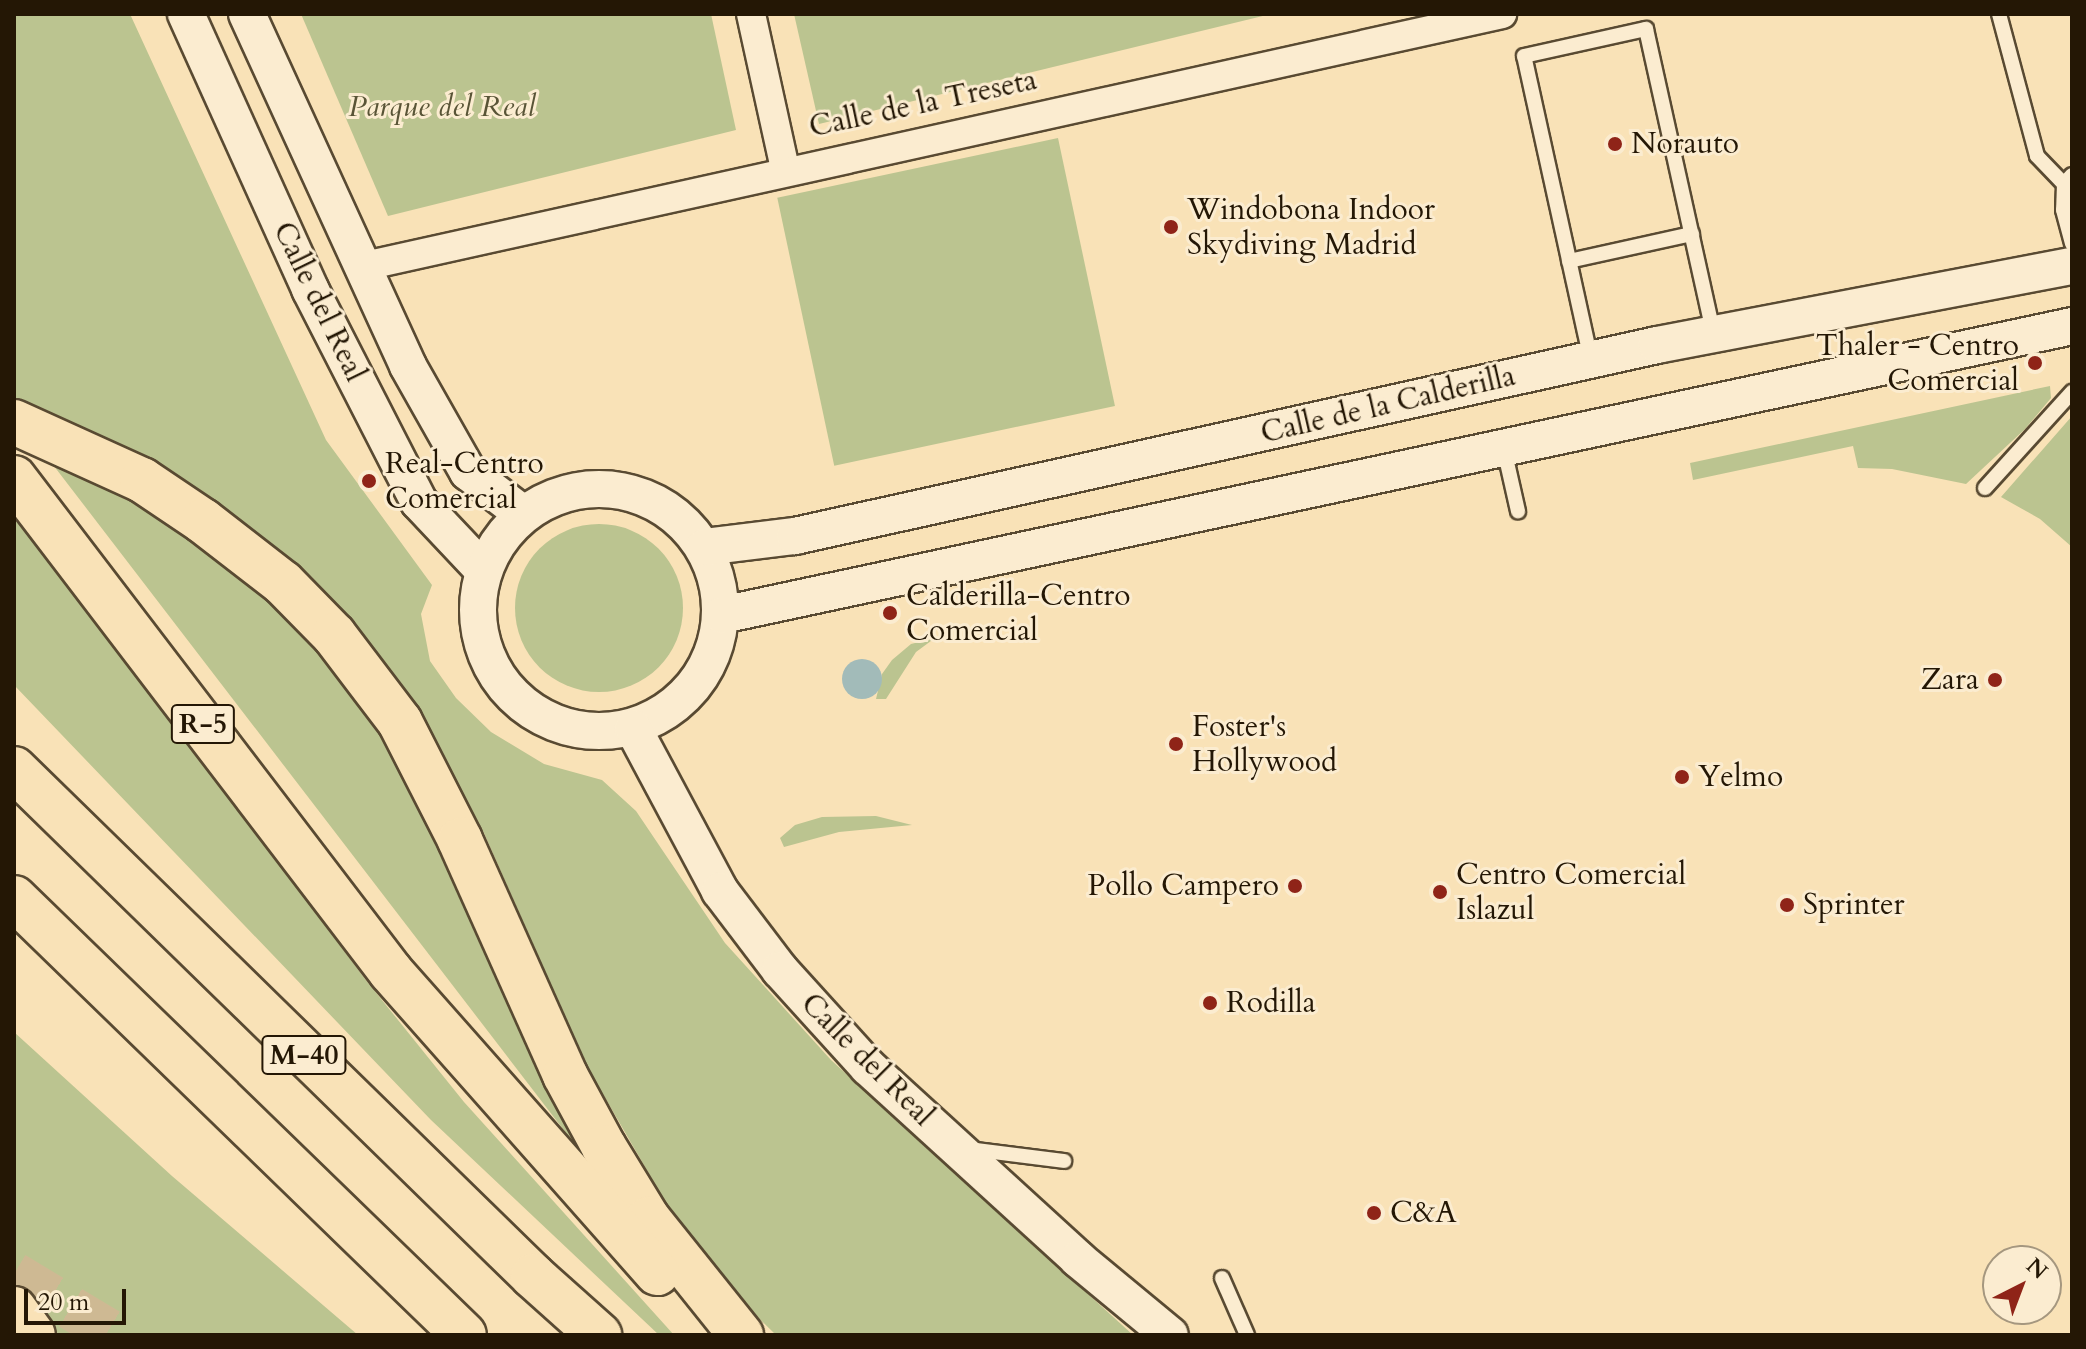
<!DOCTYPE html>
<style>
body{margin:0}
#map{position:relative;width:2086px;height:1349px;overflow:hidden;background:#f9e2b7;font-family:Cardo,serif}
div>[style]{position:absolute}
.green>*{inset:0;background:#bbc490;transform-origin:0 0}
.round{border-radius:50%}
.water>*{inset:0;background:#a2bbb9}
.motorway-tunnel>*{height:44px;margin-top:-22px;transform-origin:0;background:repeating-linear-gradient(90deg,#ceb993 0 44px,transparent 0 66px)}
.roads{filter:drop-shadow(2px 0 #594a32) drop-shadow(-2px 0 #594a32) drop-shadow(0 2px #594a32) drop-shadow(0 -2px #594a32)}
.service>*{height:14px;margin:-7px;padding:0 7px;transform-origin:7px;border-radius:7px;background:#fbecd0}
.minor>*{height:28px;margin:-14px;padding:0 14px;transform-origin:14px;border-radius:14px;background:#fbecd0}
.tertiary>*{height:36px;margin:-18px;padding:0 18px;transform-origin:18px;border-radius:18px;background:#fbecd0}
.tertiary>.ring{margin:-18px;padding:0;box-sizing:content-box;background:none;border:36px solid #fbecd0;border-radius:50%}
.motorway>*{height:44px;margin:-22px;padding:0 22px;transform-origin:22px;border-radius:22px;background:#f9e2b7}
.dots>*{width:22px;height:22px;translate:-50% -50%;box-sizing:border-box;border:4px solid #fbecd0;border-radius:50%}
span{translate:-50% -50%;white-space:nowrap;text-align:center;line-height:1.15;-webkit-text-stroke:6px #fbecd0;paint-order:stroke}
.shield-label span{padding:2px 6px;background:#fbecd0;border:2px solid;border-radius:6px;-webkit-text-stroke-width:0}
.shield-label{font-size:28px;color:#241705;font-weight:700}
.street-label{font-size:30px;color:#241705}
.park-label{font-size:30px;color:#595436;font-style:italic}
.poi-label{font-size:30px;color:#241705}
.left{translate:0 -50%;text-align:left}
.right{translate:-100% -50%;text-align:right}
.frame{position:absolute;inset:0;border:16px solid #241705;pointer-events:none}
.north{position:absolute;left:1982px;top:1245px;width:80px;height:80px;box-sizing:border-box;background:#fbecd0;border:2px solid #a5977f;border-radius:50%;rotate:42deg;font-size:22px;font-weight:700;line-height:32px;text-align:center;color:#241705}
.north::after{content:'';display:block;margin:auto;width:28px;height:36px;background:#8f2418;clip-path:polygon(50% 0,100% 100%,50% 72%,0 100%)}
.scale{position:absolute;left:24px;top:1289px;width:102px;height:36px;box-sizing:border-box;border:4px solid #241705;border-top:0;padding-left:10px;font-size:24px;line-height:28px;white-space:nowrap;color:#241705;-webkit-text-stroke:6px #fbecd0;paint-order:stroke}
</style>
<div id="map">
<div class="green">
<i style="clip-path:polygon(14px 14px,130px 14px,326px 440px,432px 585px,421px 614px,430px 661px,456px 698px,491px 732px,544px 764px,602px 780px,636px 811px,725px 943px,831px 1060px,1133px 1335px,776px 1335px,733px 1293px,671px 1212px,585px 1063px,484px 833px,415px 711px,324px 646px,381px 720px,568px 1115px,576px 1146px,14px 414px)"></i>
<i style="clip-path:polygon(301px 14px,711px 14px,736px 130px,388px 216px)"></i>
<i style="clip-path:polygon(794px 14px,1271px 14px,819px 124px)"></i>
<i style="left:1058px;top:138px;width:274px;height:287px;rotate:78deg"></i>
<i style="clip-path:polygon(2050px 386px,2051px 398px,2025px 429px,1966px 484px,1892px 469px,1858px 468px,1853px 446px,1693px 480px,1690px 463px)"></i>
<i style="clip-path:polygon(2072px 416px,2072px 547px,2040px 519px,2001px 497px)"></i>
<i style="clip-path:polygon(14px 506px,365px 979px,464px 1102px,674px 1335px,659px 1335px,431px 1120px,14px 685px)"></i>
<i class="round" style="left:515px;top:524px;width:168px;height:168px"></i>
<i style="clip-path:polygon(935px 638px,916px 652px,886px 699px,876px 699px,882px 674px,892px 660px,911px 644px)"></i>
<i style="clip-path:polygon(876px 816px,912px 825px,839px 832px,784px 847px,780px 838px,795px 825px,822px 817px)"></i>
<i style="clip-path:polygon(14px 1032px,172px 1176px,358px 1335px,14px 1335px)"></i>
</div>
<div class="water">
<i class="round" style="left:842px;top:659px;width:40px;height:40px"></i>
</div>
<div class="motorway-tunnel">
<i style="left:14px;top:1274px;width:119px;rotate:30.9deg"></i>
</div>
<div class="roads">
<div class="service">
<i style="left:1999px;top:14px;width:147px;rotate:75deg"></i>
<i style="left:2037px;top:156px;width:39px;rotate:46deg"></i>
<i style="left:2072px;top:175px;width:12px;rotate:132deg"></i>
<i style="left:2064px;top:184px;width:26px;rotate:92deg"></i>
<i style="left:2063px;top:210px;width:35px;rotate:75deg"></i>
<i style="left:1569px;top:261px;width:126px;rotate:-12.4deg"></i>
<i style="left:1591px;top:360px;width:311px;rotate:-102.4deg"></i>
<i style="left:1524px;top:56px;width:125px;rotate:-12.5deg"></i>
<i style="left:1646px;top:29px;width:313px;rotate:77.5deg"></i>
<i style="left:1504px;top:449px;width:64px;rotate:77.3deg"></i>
<i style="left:1985px;top:488px;width:130px;rotate:-47.8deg"></i>
<i style="left:969px;top:1149px;width:96px;rotate:7.2deg"></i>
<i style="left:1222px;top:1278px;width:62px;rotate:66.3deg"></i>
</div>
<div class="minor">
<i style="left:751px;top:14px;width:159px;rotate:77.6deg"></i>
<i style="left:360px;top:267px;width:1170px;rotate:-12.49deg"></i>
</div>
<div class="tertiary">
<i style="left:186px;top:14px;width:302px;rotate:65.7deg"></i>
<i style="left:310px;top:289px;width:239px;rotate:62.9deg"></i>
<i style="left:419px;top:502px;width:93px;rotate:46.7deg"></i>
<i style="left:247px;top:14px;width:387px;rotate:65.4deg"></i>
<i style="left:408px;top:366px;width:122px;rotate:60.5deg"></i>
<i style="left:468px;top:472px;width:69px;rotate:37.4deg"></i>
<i class="ring" style="left:478px;top:489px;width:206px;height:206px"></i>
<i style="left:705px;top:547px;width:91px;rotate:-7deg"></i>
<i style="left:795px;top:536px;width:883px;rotate:-12.49deg"></i>
<i style="left:1657px;top:345px;width:422px;rotate:-10.8deg"></i>
<i style="left:722px;top:615px;width:1381px;rotate:-12.08deg"></i>
<i style="left:633px;top:728px;width:185px;rotate:61.9deg"></i>
<i style="left:720px;top:891px;width:99px;rotate:52.8deg"></i>
<i style="left:780px;top:970px;width:131px;rotate:47.8deg"></i>
<i style="left:868px;top:1067px;width:285px;rotate:42.4deg"></i>
<i style="left:1078px;top:1259px;width:119px;rotate:39.6deg"></i>
</div>
<div class="motorway">
<i style="left:14px;top:422px;width:141px;rotate:24.4deg"></i>
<i style="left:142px;top:480px;width:73px;rotate:33.9deg"></i>
<i style="left:203px;top:521px;width:101px;rotate:37.8deg"></i>
<i style="left:283px;top:583px;width:73px;rotate:45.6deg"></i>
<i style="left:334px;top:635px;width:109px;rotate:52.8deg"></i>
<i style="left:400px;top:722px;width:132px;rotate:63deg"></i>
<i style="left:460px;top:840px;width:257px;rotate:65.9deg"></i>
<i style="left:565px;top:1075px;width:82px;rotate:61.6deg"></i>
<i style="left:604px;top:1147px;width:84px;rotate:58.6deg"></i>
<i style="left:648px;top:1219px;width:149px;rotate:51.3deg"></i>
<i style="left:14px;top:478px;width:621px;rotate:52.65deg"></i>
<i style="left:391px;top:972px;width:402px;rotate:48.5deg"></i>
<i style="left:14px;top:769px;width:726px;rotate:44.33deg"></i>
<i style="left:533px;top:1276px;width:89px;rotate:41.8deg"></i>
<i style="left:14px;top:898px;width:627px;rotate:44.16deg"></i>
<i style="left:14px;top:1309px;width:32px;rotate:54deg"></i>
</div>
</div>
<div class="dots">
<i style="left:1615px;top:144px;background:#8f2418"></i>
<i style="left:1171px;top:227px;background:#8f2418"></i>
<i style="left:2035px;top:363px;background:#8f2418"></i>
<i style="left:369px;top:481px;background:#8f2418"></i>
<i style="left:890px;top:613px;background:#8f2418"></i>
<i style="left:1995px;top:680px;background:#8f2418"></i>
<i style="left:1176px;top:744px;background:#8f2418"></i>
<i style="left:1682px;top:777px;background:#8f2418"></i>
<i style="left:1295px;top:886px;background:#8f2418"></i>
<i style="left:1440px;top:892px;background:#8f2418"></i>
<i style="left:1787px;top:905px;background:#8f2418"></i>
<i style="left:1210px;top:1003px;background:#8f2418"></i>
<i style="left:1374px;top:1213px;background:#8f2418"></i>
</div>
<div class="shield-label">
<span style="left:203px;top:724px">R-5</span>
<span style="left:304px;top:1055px">M-40</span>
</div>
<div class="street-label">
<span style="left:923px;top:104px;rotate:-12deg">Calle de la Treseta</span>
<span style="left:319px;top:302px;rotate:64deg">Calle del Real</span>
<span style="left:1388px;top:405px;rotate:-13deg">Calle de la Calderilla</span>
<span style="left:867px;top:1060px;rotate:45deg">Calle del Real</span>
</div>
<div class="park-label">
<span style="left:442px;top:107px">Parque del Real</span>
</div>
<div class="poi-label">
<span class="left" style="left:1631px;top:144px">Norauto</span>
<span class="left" style="left:1187px;top:227px">Windobona Indoor<br>Skydiving Madrid</span>
<span class="right" style="left:2019px;top:363px">Thaler - Centro<br>Comercial</span>
<span class="left" style="left:385px;top:481px">Real-Centro<br>Comercial</span>
<span class="left" style="left:906px;top:613px">Calderilla-Centro<br>Comercial</span>
<span class="right" style="left:1979px;top:680px">Zara</span>
<span class="left" style="left:1192px;top:744px">Foster's<br>Hollywood</span>
<span class="left" style="left:1698px;top:777px">Yelmo</span>
<span class="left" style="left:1456px;top:892px">Centro Comercial<br>Islazul</span>
<span class="right" style="left:1279px;top:886px">Pollo Campero</span>
<span class="left" style="left:1803px;top:905px">Sprinter</span>
<span class="left" style="left:1226px;top:1003px">Rodilla</span>
<span class="left" style="left:1390px;top:1213px">C&amp;A</span>
</div>
<div class="frame"></div>
<div class="north">N</div>
<div class="scale">20 m</div>
</div>
